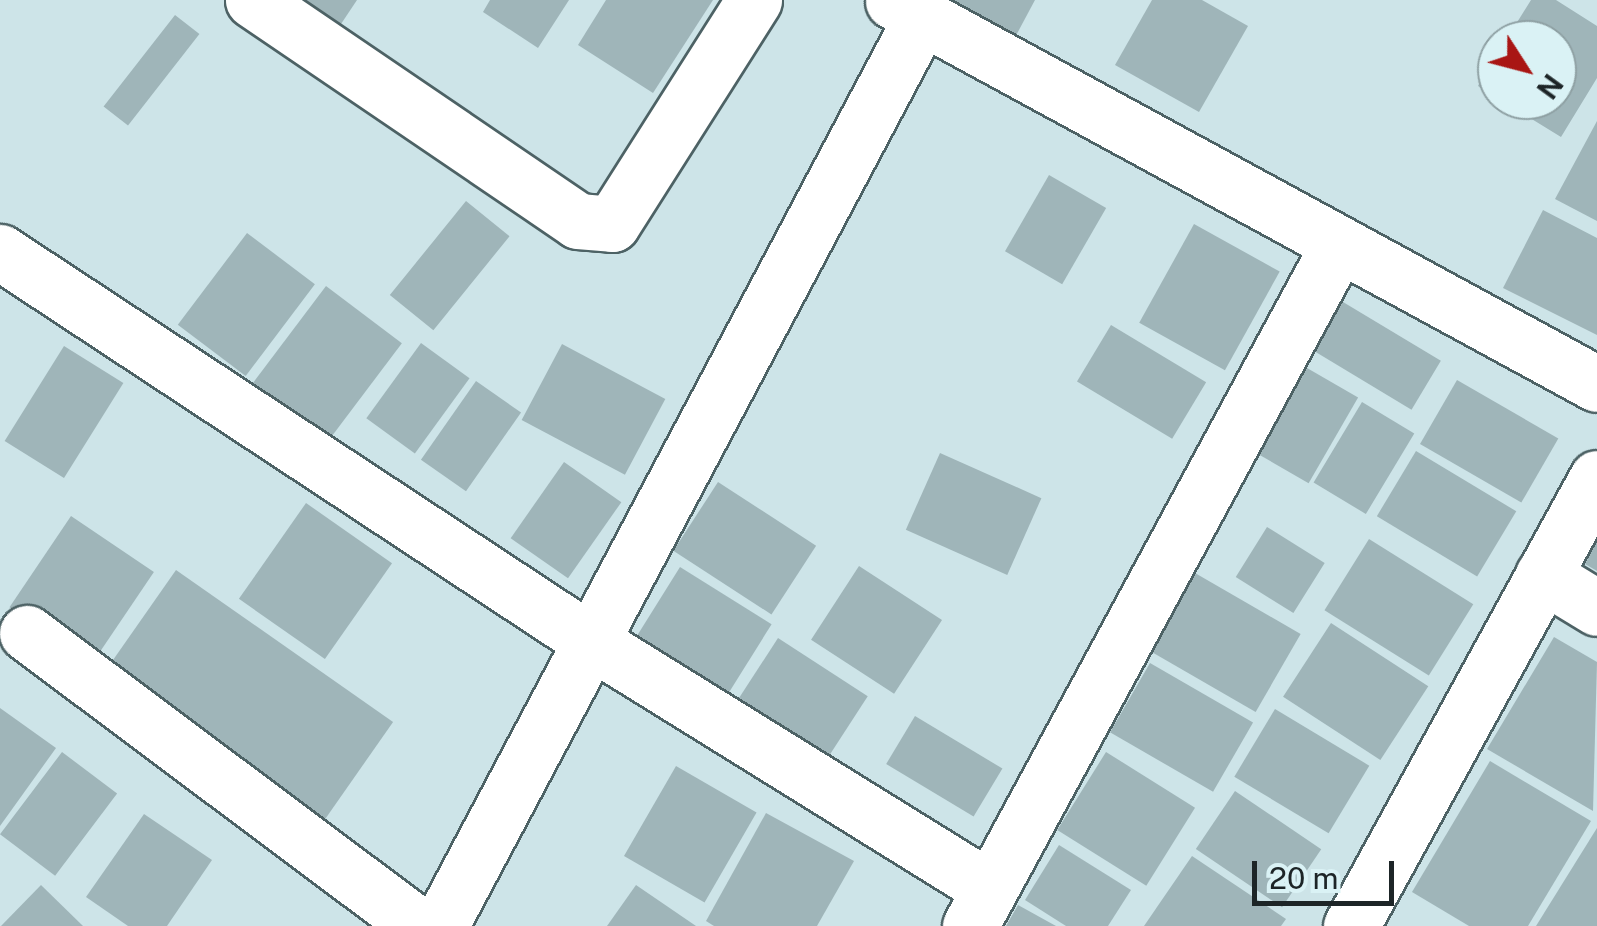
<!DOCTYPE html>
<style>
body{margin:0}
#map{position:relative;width:1597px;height:926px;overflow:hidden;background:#cde4e8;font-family:"Public Sans",sans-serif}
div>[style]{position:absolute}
.building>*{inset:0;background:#9fb5b9;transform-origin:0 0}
.roads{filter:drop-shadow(2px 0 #4d6265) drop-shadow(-2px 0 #4d6265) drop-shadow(0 2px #4d6265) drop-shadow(0 -2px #4d6265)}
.minor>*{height:55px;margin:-27.5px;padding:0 27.5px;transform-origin:27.5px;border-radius:27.5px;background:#fff}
span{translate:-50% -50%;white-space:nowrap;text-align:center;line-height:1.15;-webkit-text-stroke:8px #daf2f5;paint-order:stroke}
.north{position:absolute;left:1477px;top:20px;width:100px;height:100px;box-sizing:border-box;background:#daf2f5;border:2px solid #8ea0a3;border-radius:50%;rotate:126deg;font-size:28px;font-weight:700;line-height:40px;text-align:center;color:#1d2527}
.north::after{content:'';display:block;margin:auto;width:35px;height:45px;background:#a91614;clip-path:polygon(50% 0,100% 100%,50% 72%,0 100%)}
.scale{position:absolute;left:1252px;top:861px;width:142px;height:45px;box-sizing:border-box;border:5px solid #1d2527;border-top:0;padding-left:12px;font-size:30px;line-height:35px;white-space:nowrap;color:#1d2527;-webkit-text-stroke:8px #daf2f5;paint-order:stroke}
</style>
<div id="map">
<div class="building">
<i style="clip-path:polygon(285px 0,357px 0,335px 33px)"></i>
<i style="clip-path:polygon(490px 0,569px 0,538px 48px,483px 12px)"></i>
<i style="clip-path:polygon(606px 0,713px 0,653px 93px,578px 45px)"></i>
<i style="clip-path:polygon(952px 0,1035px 0,1012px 43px,947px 9px)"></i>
<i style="clip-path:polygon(1152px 0,1202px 0,1248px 26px,1199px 112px,1115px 65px)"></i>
<i style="clip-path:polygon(1531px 0,1556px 0,1597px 26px,1597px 78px,1561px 137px,1501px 100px,1557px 100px,1557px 40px,1506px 40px)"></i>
<i style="left:175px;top:15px;width:31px;height:116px;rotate:38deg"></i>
<i style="clip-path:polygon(1497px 55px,1497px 97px,1478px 86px)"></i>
<i style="clip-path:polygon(1597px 121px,1597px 221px,1555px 199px)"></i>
<i style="left:1049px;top:175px;width:66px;height:88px;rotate:30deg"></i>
<i style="left:466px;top:201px;width:56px;height:121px;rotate:39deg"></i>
<i style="clip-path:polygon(1543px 210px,1597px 238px,1597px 335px,1503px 288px)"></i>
<i style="left:1194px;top:224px;width:98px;height:113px;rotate:29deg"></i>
<i style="left:247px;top:233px;width:85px;height:115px;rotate:37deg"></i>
<i style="left:326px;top:286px;width:95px;height:124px;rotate:37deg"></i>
<i style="left:1338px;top:299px;width:120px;height:57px;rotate:31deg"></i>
<i style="left:1111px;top:325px;width:111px;height:66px;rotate:31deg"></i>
<i style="left:421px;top:343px;width:60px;height:93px;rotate:36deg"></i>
<i style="left:562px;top:344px;width:117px;height:86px;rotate:28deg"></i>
<i style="left:64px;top:346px;width:70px;height:112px;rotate:32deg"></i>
<i style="left:1307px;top:368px;width:59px;height:99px;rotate:30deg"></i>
<i style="left:1457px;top:380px;width:117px;height:74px;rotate:30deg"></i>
<i style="left:476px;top:381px;width:55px;height:96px;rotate:35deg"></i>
<i style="left:1362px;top:402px;width:61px;height:94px;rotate:31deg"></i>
<i style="left:1416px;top:451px;width:117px;height:76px;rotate:31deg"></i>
<i style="left:940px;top:453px;width:111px;height:84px;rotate:24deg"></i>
<i style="left:564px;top:462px;width:70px;height:93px;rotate:35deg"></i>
<i style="left:718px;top:482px;width:117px;height:82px;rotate:33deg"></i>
<i style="left:306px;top:503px;width:105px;height:117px;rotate:35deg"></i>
<i style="left:71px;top:516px;width:100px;height:110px;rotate:34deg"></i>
<i style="left:1267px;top:527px;width:68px;height:59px;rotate:32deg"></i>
<i style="left:1369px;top:539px;width:123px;height:84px;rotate:32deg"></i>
<i style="clip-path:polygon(1597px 541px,1597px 571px,1585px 564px)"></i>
<i style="left:859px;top:566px;width:99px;height:88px;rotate:33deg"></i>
<i style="left:680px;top:567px;width:108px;height:87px;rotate:32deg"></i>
<i style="left:176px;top:570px;width:265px;height:122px;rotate:35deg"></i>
<i style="left:1195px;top:573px;width:122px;height:90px;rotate:30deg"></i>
<i style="left:1331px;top:623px;width:116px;height:88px;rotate:33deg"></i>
<i style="clip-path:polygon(1554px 637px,1597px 662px,1593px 811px,1487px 749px)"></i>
<i style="left:778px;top:638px;width:107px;height:82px;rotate:33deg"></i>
<i style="left:1150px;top:663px;width:119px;height:80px;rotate:30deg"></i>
<i style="clip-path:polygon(0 708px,56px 748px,0 826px)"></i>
<i style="left:1275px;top:709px;width:110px;height:79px;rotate:31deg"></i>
<i style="left:915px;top:716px;width:102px;height:56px;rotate:31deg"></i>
<i style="left:62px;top:752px;width:69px;height:103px;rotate:37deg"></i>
<i style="left:1106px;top:752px;width:105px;height:92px;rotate:32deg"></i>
<i style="clip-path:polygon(1490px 761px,1591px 821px,1528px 926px,1469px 926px,1412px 892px)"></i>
<i style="left:676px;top:766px;width:93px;height:104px;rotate:30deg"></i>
<i style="left:1235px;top:791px;width:104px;height:70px;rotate:34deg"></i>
<i style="clip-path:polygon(766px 813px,854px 861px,817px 926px,714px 926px,706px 921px)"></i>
<i style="clip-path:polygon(144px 814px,212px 860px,167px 926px,128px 926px,86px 897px)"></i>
<i style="clip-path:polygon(1597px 828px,1597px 926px,1536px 926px)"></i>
<i style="clip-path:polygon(1059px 845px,1131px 890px,1108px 926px,1066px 926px,1025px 900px)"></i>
<i style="clip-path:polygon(1192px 856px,1286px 919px,1281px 926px,1144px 926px)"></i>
<i style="clip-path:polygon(41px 885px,83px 926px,1px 926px)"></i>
<i style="clip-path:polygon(636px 885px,696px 926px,607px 926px)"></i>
<i style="clip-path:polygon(1018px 905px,1056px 926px,1006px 926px)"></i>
</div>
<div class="roads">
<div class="minor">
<i style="left:253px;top:0;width:393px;rotate:34.2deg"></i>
<i style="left:578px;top:221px;width:34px;rotate:5deg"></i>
<i style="left:612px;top:224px;width:265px;rotate:-57.6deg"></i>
<i style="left:893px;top:1px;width:801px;rotate:28.55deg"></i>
<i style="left:0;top:252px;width:709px;rotate:33.38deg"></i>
<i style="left:592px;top:642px;width:468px;rotate:31.8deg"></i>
<i style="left:1543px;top:575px;width:63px;rotate:31.4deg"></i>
<i style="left:27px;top:633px;width:489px;rotate:36.8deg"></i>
<i style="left:440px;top:926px;width:1029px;rotate:-62.07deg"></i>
<i style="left:970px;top:926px;width:775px;rotate:-61.58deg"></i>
<i style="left:1351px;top:926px;width:511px;rotate:-61.23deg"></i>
</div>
</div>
<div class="north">N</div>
<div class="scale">20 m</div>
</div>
